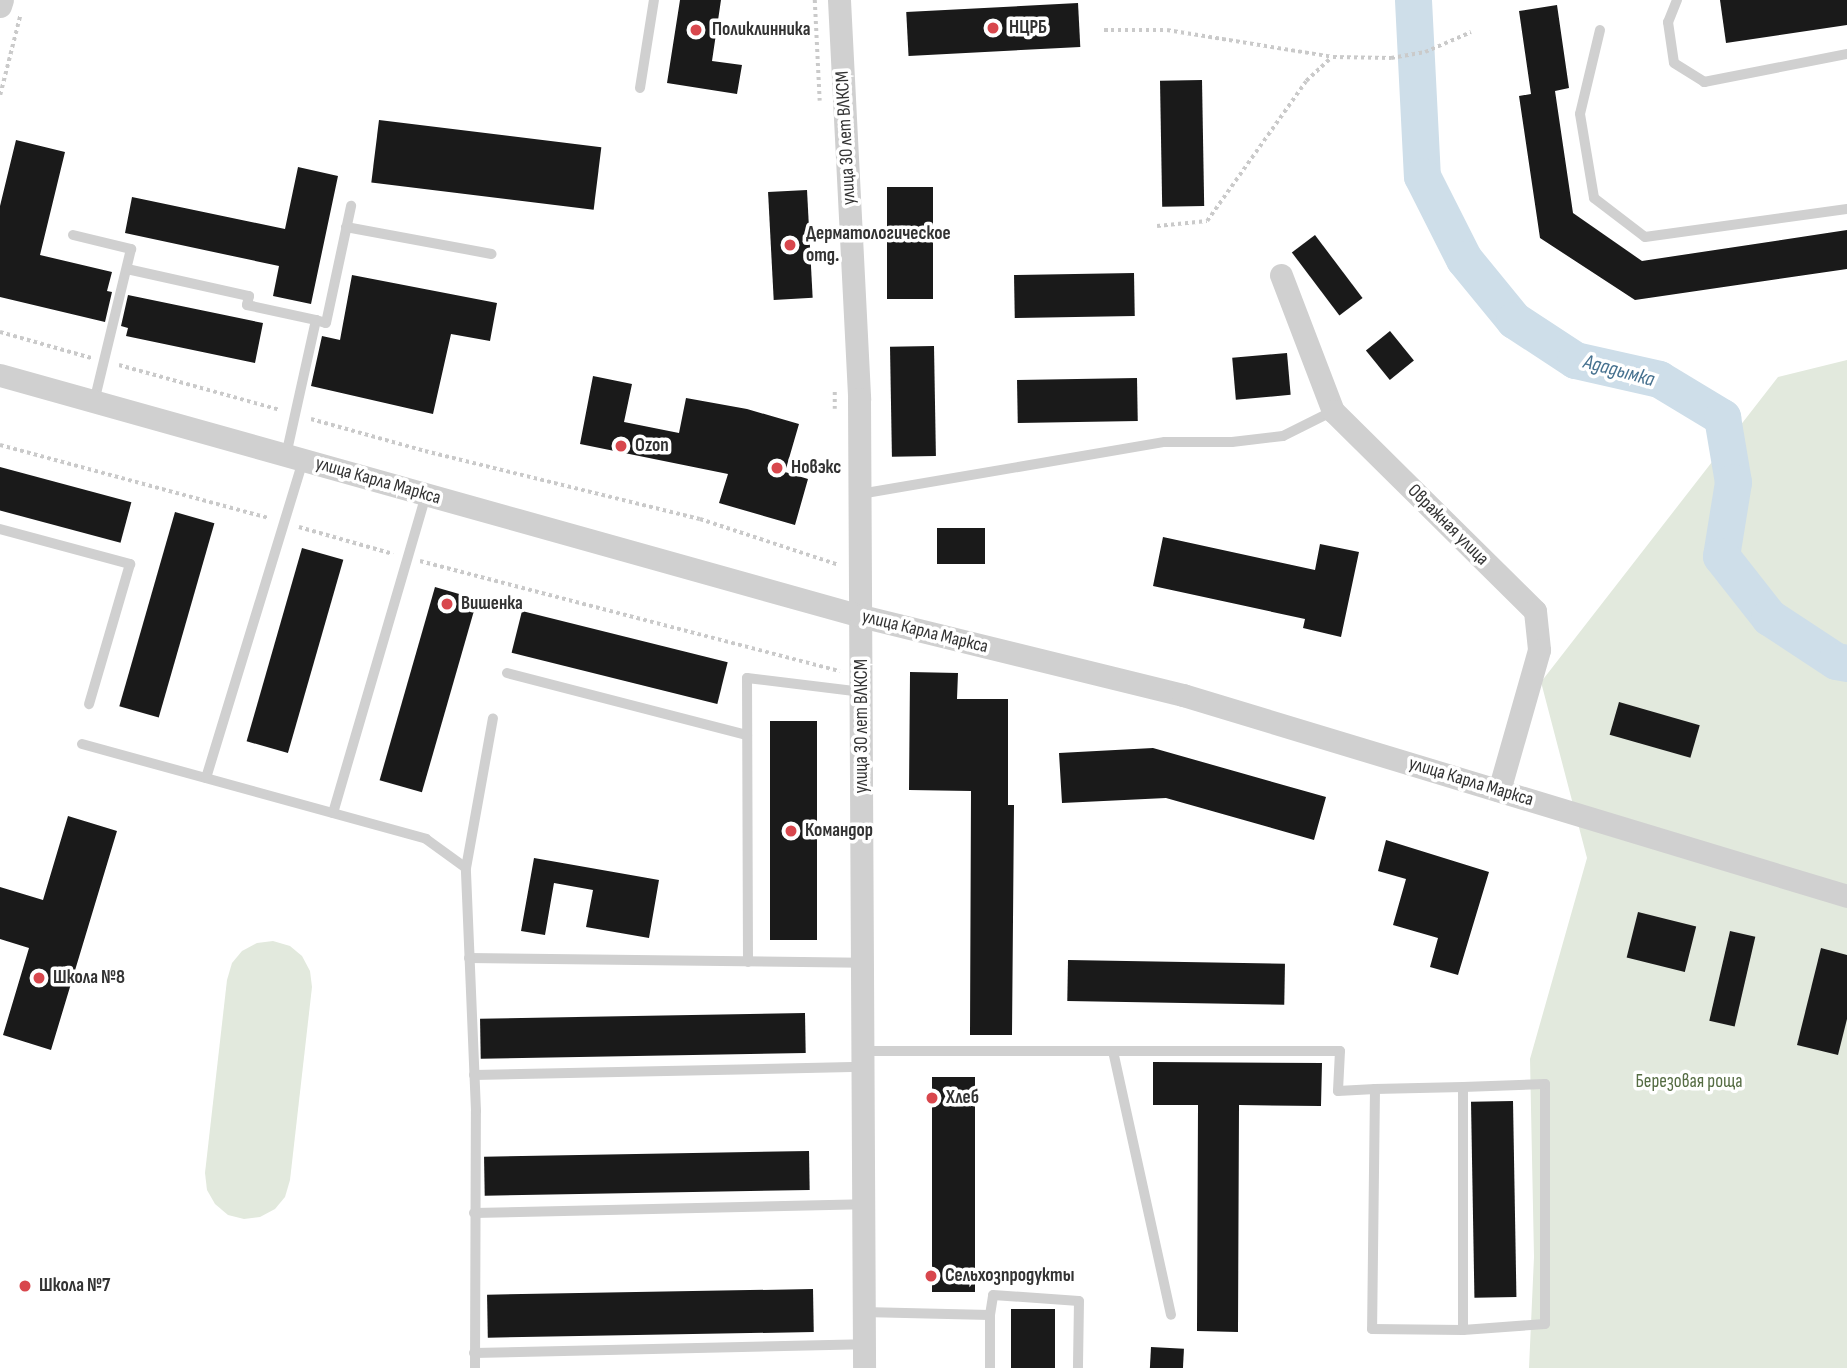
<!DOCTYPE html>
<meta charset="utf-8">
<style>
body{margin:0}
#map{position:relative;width:1847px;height:1368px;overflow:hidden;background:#fff;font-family:"Sofia Sans Condensed",sans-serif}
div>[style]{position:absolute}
.green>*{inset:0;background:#e2e9dd}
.river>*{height:37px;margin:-18.5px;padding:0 18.5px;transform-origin:18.5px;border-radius:18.5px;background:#cedee9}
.building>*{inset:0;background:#1a1a1a;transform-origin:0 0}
.path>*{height:3.5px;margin-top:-1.75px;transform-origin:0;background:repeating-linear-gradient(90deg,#cacaca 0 3.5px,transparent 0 7px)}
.lane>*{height:10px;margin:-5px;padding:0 5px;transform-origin:5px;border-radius:5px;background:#d0d0d0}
.street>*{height:23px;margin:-11.5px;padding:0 11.5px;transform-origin:11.5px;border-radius:11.5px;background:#d0d0d0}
.dots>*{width:19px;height:19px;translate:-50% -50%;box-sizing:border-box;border:4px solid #fff;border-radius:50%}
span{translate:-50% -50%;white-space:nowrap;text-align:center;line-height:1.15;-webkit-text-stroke:7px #fff;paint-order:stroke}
.poi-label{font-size:19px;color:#333;font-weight:700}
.left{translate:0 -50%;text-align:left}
.street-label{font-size:19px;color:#333}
.park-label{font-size:19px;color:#556c43}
.water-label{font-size:21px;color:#46718f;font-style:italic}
</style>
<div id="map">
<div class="green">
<i style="clip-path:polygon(1847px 360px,1847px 1368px,1529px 1368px,1534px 1257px,1530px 1059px,1587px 858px,1541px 682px,1778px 377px)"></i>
<i style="clip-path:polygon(273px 941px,290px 946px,302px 956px,310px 971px,312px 987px,290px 1180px,285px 1197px,275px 1209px,260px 1217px,244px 1219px,228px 1215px,215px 1204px,207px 1190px,205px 1173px,227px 980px,232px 963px,242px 951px,257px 943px)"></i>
</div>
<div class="river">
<i style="left:1413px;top:0;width:176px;rotate:87.1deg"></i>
<i style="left:1422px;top:176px;width:93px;rotate:63.2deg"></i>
<i style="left:1464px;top:259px;width:79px;rotate:50.7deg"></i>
<i style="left:1514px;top:320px;width:73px;rotate:33.3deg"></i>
<i style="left:1575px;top:360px;width:86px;rotate:12.7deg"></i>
<i style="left:1659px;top:379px;width:74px;rotate:31.1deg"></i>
<i style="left:1722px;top:417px;width:66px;rotate:80.4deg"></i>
<i style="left:1733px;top:482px;width:75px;rotate:99.2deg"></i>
<i style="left:1721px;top:556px;width:78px;rotate:51.8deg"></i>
<i style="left:1769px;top:617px;width:80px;rotate:33.3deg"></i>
<i style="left:1836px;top:661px;width:11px;rotate:10deg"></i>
</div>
<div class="building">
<i style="clip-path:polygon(680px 0,721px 0,712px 61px,742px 65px,737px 94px,667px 83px)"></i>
<i style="clip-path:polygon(1720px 0,1847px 0,1847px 25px,1726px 43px)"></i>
<i style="left:1078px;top:3px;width:44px;height:172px;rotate:87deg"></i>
<i style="clip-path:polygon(1557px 5px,1569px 88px,1555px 91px,1573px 213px,1642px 261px,1847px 230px,1847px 269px,1635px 300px,1540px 238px,1519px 96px,1531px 94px,1519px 11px)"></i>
<i style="left:1202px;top:80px;width:126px;height:42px;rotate:89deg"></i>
<i style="left:379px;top:120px;width:224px;height:63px;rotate:7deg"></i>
<i style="clip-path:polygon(16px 140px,65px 152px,40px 255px,112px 272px,107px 291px,112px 292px,105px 322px,0 297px,0 206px)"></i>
<i style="clip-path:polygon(298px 167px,338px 176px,311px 304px,273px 296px,279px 266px,125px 233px,132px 197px,285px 229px)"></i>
<i style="left:887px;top:187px;width:46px;height:112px"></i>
<i style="left:807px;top:190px;width:108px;height:39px;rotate:87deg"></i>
<i style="left:1315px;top:235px;width:79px;height:29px;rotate:53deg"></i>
<i style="left:1134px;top:273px;width:43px;height:120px;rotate:89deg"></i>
<i style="clip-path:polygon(352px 275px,497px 303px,490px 341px,451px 334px,433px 414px,311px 386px,322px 336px,340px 340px)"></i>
<i style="clip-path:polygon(128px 295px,263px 323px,255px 363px,126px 336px,128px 328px,121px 326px)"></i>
<i style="left:1390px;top:331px;width:38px;height:31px;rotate:51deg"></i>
<i style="left:934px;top:346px;width:110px;height:44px;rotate:89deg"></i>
<i style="left:1287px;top:353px;width:42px;height:55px;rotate:85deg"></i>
<i style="clip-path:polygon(593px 376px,632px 384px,624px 422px,679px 433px,686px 398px,747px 409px,799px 424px,785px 472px,808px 479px,795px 525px,719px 503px,728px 474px,580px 444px)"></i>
<i style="left:1137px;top:378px;width:43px;height:120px;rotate:89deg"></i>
<i style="left:0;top:467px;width:136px;height:42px;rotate:15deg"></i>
<i style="left:175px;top:512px;width:41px;height:202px;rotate:16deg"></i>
<i style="left:985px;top:528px;width:36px;height:48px;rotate:90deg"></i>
<i style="clip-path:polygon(1163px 537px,1315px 570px,1320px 544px,1359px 552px,1341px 637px,1303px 628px,1305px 619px,1153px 586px)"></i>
<i style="left:302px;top:548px;width:43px;height:201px;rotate:16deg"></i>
<i style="left:435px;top:587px;width:44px;height:201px;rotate:16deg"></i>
<i style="left:522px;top:611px;width:212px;height:43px;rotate:14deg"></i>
<i style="clip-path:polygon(910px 672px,958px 673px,957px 699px,1008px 699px,1008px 805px,1014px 805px,1012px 1035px,970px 1035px,971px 791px,909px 790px)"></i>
<i style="left:1619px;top:702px;width:84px;height:34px;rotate:16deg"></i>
<i style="left:770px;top:721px;width:47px;height:219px"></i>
<i style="clip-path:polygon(1153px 748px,1326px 797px,1314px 840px,1166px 798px,1062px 803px,1059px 753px)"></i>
<i style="clip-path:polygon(68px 816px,117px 831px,51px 1050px,3px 1035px,29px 948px,0 939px,0 887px,43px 900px)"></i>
<i style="clip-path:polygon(1386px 840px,1489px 872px,1458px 975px,1430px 967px,1438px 938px,1393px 925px,1406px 879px,1378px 871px)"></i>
<i style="clip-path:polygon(534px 858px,659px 880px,649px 938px,586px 927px,593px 890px,554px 883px,545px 935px,521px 931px)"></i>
<i style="left:1638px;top:912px;width:60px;height:47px;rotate:14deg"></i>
<i style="left:1730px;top:931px;width:26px;height:92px;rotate:13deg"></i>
<i style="clip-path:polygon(1821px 948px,1847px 955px,1847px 1019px,1838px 1055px,1797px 1045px)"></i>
<i style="left:1068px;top:960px;width:217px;height:41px;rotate:1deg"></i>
<i style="left:805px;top:1013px;width:40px;height:325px;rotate:89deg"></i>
<i style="clip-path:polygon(1153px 1062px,1322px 1063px,1321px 1106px,1239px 1105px,1238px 1332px,1197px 1331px,1198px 1105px,1153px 1105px)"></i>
<i style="left:932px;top:1077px;width:43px;height:215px"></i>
<i style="left:1513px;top:1101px;width:196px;height:42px;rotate:89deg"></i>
<i style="left:809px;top:1151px;width:39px;height:325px;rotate:89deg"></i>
<i style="left:813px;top:1289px;width:43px;height:326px;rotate:89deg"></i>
<i style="left:1011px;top:1309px;width:44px;height:59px"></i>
<i style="left:1151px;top:1347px;width:33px;height:21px;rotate:3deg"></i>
</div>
<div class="path">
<i style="left:815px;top:0;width:101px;rotate:87.2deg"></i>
<i style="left:1104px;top:30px;width:63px"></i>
<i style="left:1167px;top:30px;width:168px;rotate:9.2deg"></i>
<i style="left:1333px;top:57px;width:58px;rotate:1deg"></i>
<i style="left:1391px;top:58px;width:35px;rotate:-10deg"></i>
<i style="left:1425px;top:52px;width:50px;rotate:-23.5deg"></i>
<i style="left:0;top:95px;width:81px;rotate:-75.8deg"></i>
<i style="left:1157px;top:226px;width:50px;rotate:-5.7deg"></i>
<i style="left:1207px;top:221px;width:171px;rotate:-54.7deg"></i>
<i style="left:1306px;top:81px;width:34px;rotate:-43deg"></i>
<i style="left:0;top:332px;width:95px;rotate:15.9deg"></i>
<i style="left:119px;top:365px;width:167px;rotate:15.6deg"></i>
<i style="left:835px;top:392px;width:17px;rotate:90deg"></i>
<i style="left:311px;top:419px;width:118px;rotate:15.7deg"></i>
<i style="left:425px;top:451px;width:283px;rotate:13.9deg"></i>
<i style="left:700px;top:519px;width:146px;rotate:18.3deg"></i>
<i style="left:0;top:445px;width:278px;rotate:15.2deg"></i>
<i style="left:299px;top:527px;width:98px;rotate:16deg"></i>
<i style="left:420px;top:561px;width:434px;rotate:14.7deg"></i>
</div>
<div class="lane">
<i style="left:1677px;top:0;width:24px;rotate:112deg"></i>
<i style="left:1668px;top:22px;width:41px;rotate:81.7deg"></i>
<i style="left:1674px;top:63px;width:36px;rotate:32deg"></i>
<i style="left:1704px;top:82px;width:146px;rotate:-11.1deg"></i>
<i style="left:1600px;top:30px;width:86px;rotate:103.4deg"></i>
<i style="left:1580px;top:114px;width:85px;rotate:80.5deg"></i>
<i style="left:1594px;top:198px;width:64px;rotate:37.4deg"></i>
<i style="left:1645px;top:237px;width:204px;rotate:-7.9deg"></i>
<i style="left:640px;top:88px;width:89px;rotate:-81deg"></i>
<i style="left:346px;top:227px;width:148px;rotate:10.5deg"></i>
<i style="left:73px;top:235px;width:60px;rotate:13.6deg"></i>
<i style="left:131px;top:249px;width:157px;rotate:103.6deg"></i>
<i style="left:127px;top:269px;width:125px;rotate:12.5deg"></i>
<i style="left:249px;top:296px;width:9px;rotate:103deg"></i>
<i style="left:247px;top:305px;width:71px;rotate:12.3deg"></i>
<i style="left:316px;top:320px;width:138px;rotate:102.5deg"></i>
<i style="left:316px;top:320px;width:10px;rotate:17deg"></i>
<i style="left:326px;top:323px;width:120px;rotate:-77.9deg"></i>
<i style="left:860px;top:494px;width:309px;rotate:-9.7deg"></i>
<i style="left:1165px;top:442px;width:67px"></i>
<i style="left:1232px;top:442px;width:51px;rotate:-6.7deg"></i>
<i style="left:1283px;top:436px;width:56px;rotate:-26.6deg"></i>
<i style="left:0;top:529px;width:135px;rotate:15.1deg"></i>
<i style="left:130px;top:564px;width:146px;rotate:106.3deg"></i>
<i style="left:507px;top:673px;width:248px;rotate:14.5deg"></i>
<i style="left:82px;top:744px;width:357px;rotate:15.4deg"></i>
<i style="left:426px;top:839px;width:49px;rotate:35.9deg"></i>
<i style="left:206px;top:778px;width:332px;rotate:-73deg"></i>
<i style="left:333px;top:813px;width:331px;rotate:-73.7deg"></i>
<i style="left:469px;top:958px;width:393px;rotate:0.7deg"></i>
<i style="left:748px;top:962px;width:284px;rotate:-90.2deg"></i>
<i style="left:747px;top:678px;width:116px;rotate:6.9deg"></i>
<i style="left:863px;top:1051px;width:477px"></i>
<i style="left:1340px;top:1051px;width:40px;rotate:92.9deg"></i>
<i style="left:1338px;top:1091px;width:37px;rotate:-3deg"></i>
<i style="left:1113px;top:1051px;width:270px;rotate:77.6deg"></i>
<i style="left:474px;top:1075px;width:389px;rotate:-1.2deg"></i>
<i style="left:474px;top:1213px;width:389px;rotate:-1.3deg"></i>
<i style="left:863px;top:1312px;width:127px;rotate:1.4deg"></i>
<i style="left:990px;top:1315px;width:20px;rotate:-81deg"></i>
<i style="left:993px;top:1295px;width:86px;rotate:4deg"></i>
<i style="left:1079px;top:1301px;width:67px;rotate:90.9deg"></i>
<i style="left:1463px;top:1330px;width:82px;rotate:-4.2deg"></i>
<i style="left:1545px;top:1324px;width:240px;rotate:-90deg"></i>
<i style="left:1545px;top:1084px;width:82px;rotate:177.9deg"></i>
<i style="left:1463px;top:1087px;width:88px;rotate:178.7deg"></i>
<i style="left:1375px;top:1089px;width:240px;rotate:90.7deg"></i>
<i style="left:1372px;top:1329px;width:91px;rotate:0.6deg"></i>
<i style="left:1463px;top:1330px;width:243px;rotate:-90deg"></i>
<i style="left:474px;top:1353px;width:389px;rotate:-1.3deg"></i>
<i style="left:475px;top:1368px;width:257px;rotate:-89.8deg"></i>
<i style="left:476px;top:1111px;width:243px;rotate:-92.4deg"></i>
<i style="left:466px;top:868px;width:152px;rotate:-79.8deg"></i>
<i style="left:990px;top:1368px;width:53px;rotate:-90deg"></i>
</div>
<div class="street">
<i style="left:839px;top:0;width:400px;rotate:87.1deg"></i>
<i style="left:859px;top:399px;width:969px;rotate:89.7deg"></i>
<i style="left:0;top:6px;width:6px;rotate:-72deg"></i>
<i style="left:1281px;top:275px;width:146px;rotate:69.1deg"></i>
<i style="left:1333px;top:411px;width:284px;rotate:44.7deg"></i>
<i style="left:1535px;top:611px;width:39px;rotate:84deg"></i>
<i style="left:1539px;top:650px;width:146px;rotate:105.9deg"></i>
<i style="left:0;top:375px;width:894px;rotate:15.64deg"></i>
<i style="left:861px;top:616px;width:332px;rotate:13.8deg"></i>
<i style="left:1183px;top:695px;width:694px;rotate:16.84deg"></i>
</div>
<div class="dots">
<i style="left:993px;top:28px;background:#d8474d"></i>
<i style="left:696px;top:30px;background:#d8474d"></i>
<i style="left:790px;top:245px;background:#d8474d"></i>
<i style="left:621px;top:446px;background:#d8474d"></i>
<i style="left:777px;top:468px;background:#d8474d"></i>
<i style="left:447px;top:604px;background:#d8474d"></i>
<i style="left:791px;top:831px;background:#d8474d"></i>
<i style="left:39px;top:978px;background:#d8474d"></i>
<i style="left:932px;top:1098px;background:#d8474d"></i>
<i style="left:931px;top:1276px;background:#d8474d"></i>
<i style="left:25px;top:1286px;background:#d8474d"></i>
</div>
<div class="poi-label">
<span class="left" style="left:1009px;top:28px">НЦРБ</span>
<span class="left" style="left:712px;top:30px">Поликлинника</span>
<span class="left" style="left:806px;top:245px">Дерматологическое<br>отд.</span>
<span class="left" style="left:635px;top:446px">Ozon</span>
<span class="left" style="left:791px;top:468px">Новэкс</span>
<span class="left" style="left:461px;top:604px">Вишенка</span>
<span class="left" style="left:805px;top:831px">Командор</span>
<span class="left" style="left:53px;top:978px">Школа №8</span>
<span class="left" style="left:946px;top:1098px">Хлеб</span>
<span class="left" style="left:945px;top:1276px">Сельхозпродукты</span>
<span class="left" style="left:39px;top:1286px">Школа №7</span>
</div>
<div class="street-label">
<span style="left:846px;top:138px;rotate:-93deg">улица 30 лет ВЛКСМ</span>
<span style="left:378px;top:481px;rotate:16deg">улица Карла Маркса</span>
<span style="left:1448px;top:525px;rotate:45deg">Овражная улица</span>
<span style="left:925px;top:632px;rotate:14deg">улица Карла Маркса</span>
<span style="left:862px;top:726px;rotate:-90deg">улица 30 лет ВЛКСМ</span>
<span style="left:1471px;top:782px;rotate:17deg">улица Карла Маркса</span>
</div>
<div class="park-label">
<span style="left:1689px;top:1082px">Березовая роща</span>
</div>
<div class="water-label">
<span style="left:1619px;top:371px;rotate:15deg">Ададымка</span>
</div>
</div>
